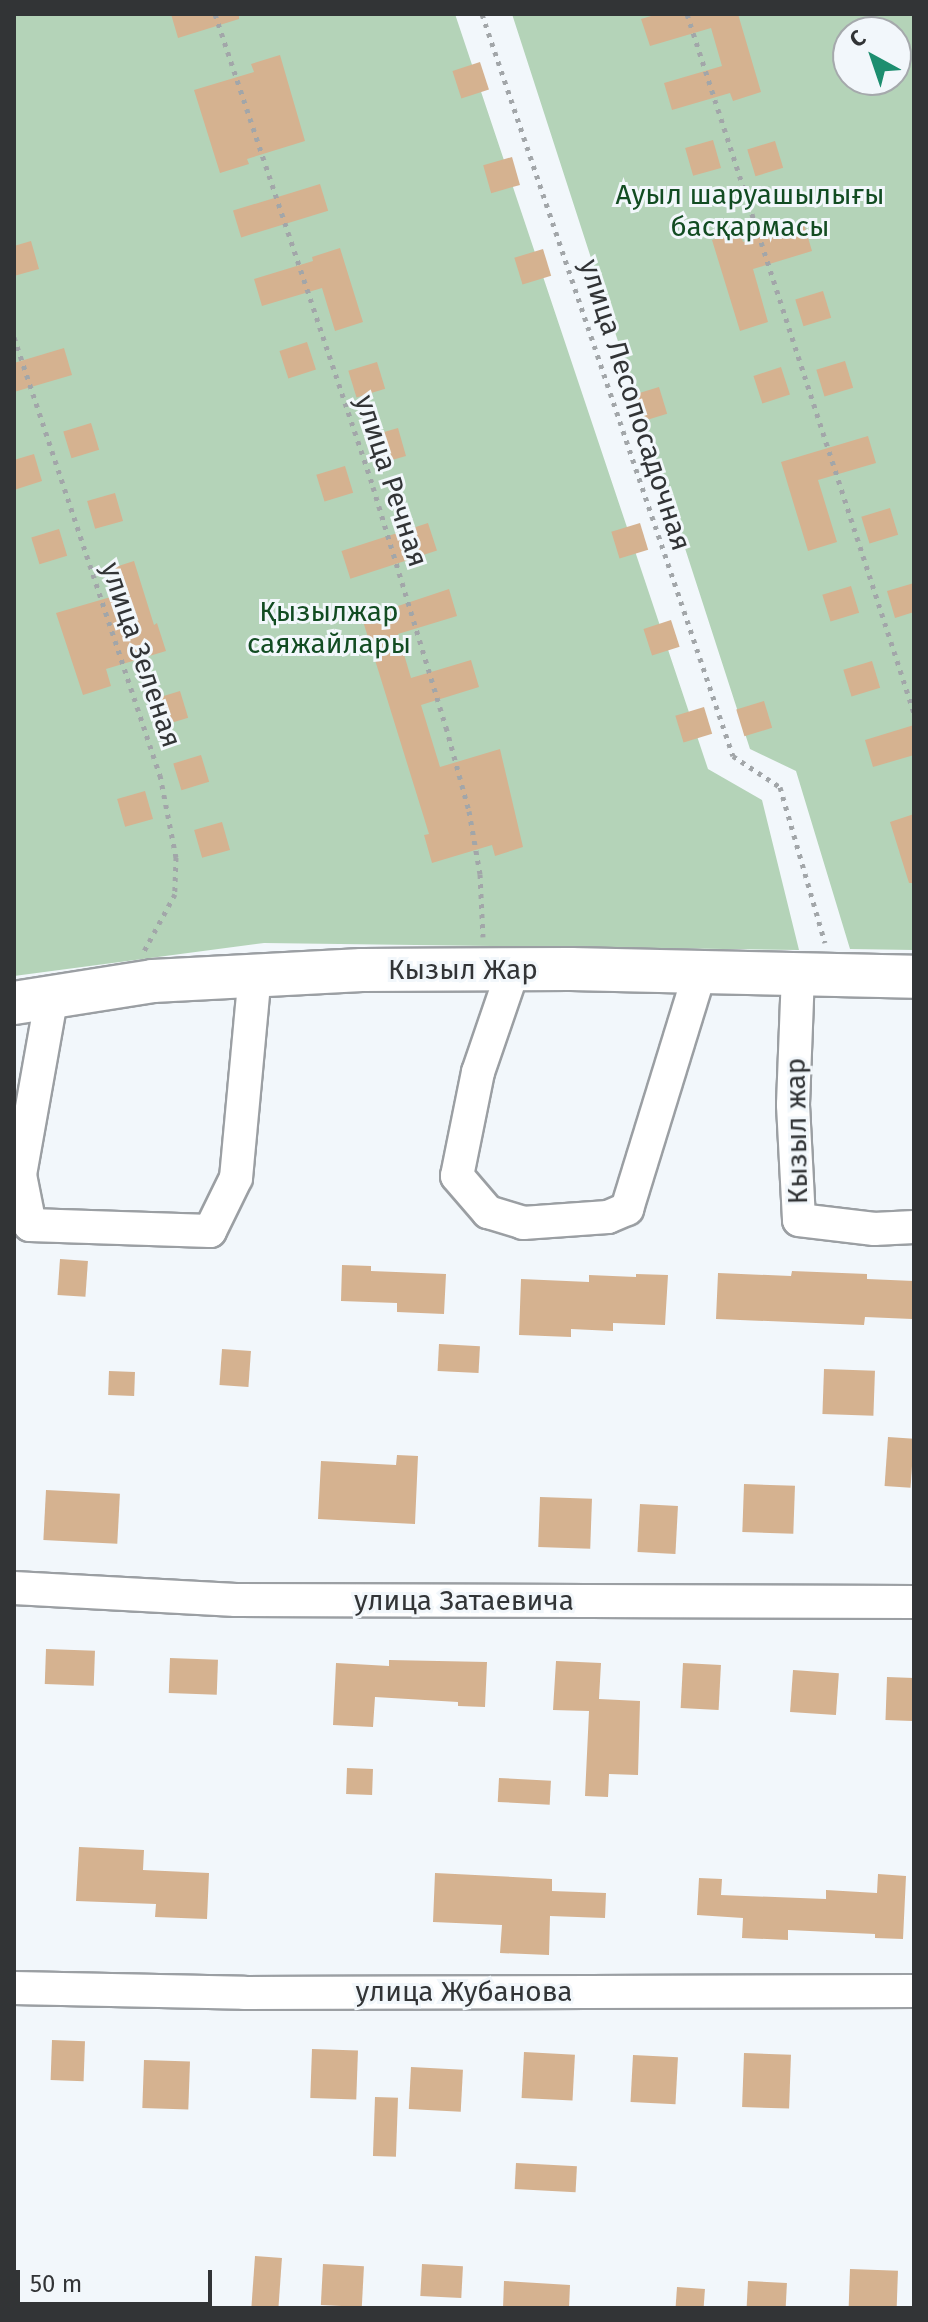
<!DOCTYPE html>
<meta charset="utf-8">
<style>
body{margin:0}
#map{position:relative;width:928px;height:2322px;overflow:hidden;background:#f2f7fb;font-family:"Fira Sans",sans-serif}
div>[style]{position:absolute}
.green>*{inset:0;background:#b4d3b8}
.building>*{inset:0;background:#d5b290;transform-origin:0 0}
.path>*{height:5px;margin-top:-2.5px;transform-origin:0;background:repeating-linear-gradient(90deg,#a2a6a9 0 4px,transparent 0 10px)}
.roads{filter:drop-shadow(2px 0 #9b9fa3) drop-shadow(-2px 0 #9b9fa3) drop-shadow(0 2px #9b9fa3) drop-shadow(0 -2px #9b9fa3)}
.minor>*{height:32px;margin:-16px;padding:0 16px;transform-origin:16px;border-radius:16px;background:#fff}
.major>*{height:42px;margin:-21px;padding:0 21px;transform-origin:21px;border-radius:21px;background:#fff}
span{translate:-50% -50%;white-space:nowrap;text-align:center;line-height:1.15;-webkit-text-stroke:6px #f2f7fb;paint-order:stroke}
.park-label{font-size:28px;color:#124c22}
.street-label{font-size:28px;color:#323436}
.frame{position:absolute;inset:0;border:16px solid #323436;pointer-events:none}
.north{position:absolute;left:832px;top:16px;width:80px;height:80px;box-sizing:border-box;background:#f2f7fb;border:2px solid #a5a9ac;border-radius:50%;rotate:320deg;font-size:22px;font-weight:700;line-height:32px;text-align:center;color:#323436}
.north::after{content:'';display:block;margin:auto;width:28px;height:36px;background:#1d8e6f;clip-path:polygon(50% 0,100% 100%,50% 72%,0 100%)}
.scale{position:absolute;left:16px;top:2270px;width:196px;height:36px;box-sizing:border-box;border:4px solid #323436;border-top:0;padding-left:10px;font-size:24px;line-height:28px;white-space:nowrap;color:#323436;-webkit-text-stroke:6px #f2f7fb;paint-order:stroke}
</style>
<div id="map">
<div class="green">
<i style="clip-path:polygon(14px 14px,455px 14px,708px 769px,762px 800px,799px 950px,264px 943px,14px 976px)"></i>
<i style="clip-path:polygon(evenodd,512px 14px,914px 14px,914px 950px,850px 949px,796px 771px,750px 749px,512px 14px,848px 32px,896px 32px,896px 80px,848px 80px,848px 32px)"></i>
</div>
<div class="building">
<i style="clip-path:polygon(171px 14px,239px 14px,239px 19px,178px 38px)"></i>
<i style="clip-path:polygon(658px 14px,738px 14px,761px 92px,733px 101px,730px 93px,672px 110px,664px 83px,722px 66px,711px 28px,650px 46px,641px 19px)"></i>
<i style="clip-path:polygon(280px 55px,305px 141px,247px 159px,249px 164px,220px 173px,194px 90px,254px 72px,251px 64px)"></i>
<i style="left:480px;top:62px;width:29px;height:29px;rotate:72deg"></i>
<i style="left:713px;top:140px;width:29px;height:29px;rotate:74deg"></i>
<i style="left:775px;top:141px;width:28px;height:29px;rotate:73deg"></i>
<i style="left:512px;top:157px;width:29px;height:30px;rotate:74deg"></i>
<i style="left:320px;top:184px;width:28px;height:91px;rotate:73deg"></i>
<i style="clip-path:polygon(804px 224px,812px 251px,753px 269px,768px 322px,740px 331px,712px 240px,740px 232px,743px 242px)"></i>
<i style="clip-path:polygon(31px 241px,39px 269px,14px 276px,14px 246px)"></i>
<i style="clip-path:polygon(340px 248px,363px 322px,335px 331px,322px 288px,262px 306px,254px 279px,313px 261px,312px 257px)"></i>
<i style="left:543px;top:249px;width:28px;height:30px;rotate:73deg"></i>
<i style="left:823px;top:291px;width:28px;height:29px;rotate:73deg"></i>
<i style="left:307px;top:342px;width:29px;height:29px;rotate:72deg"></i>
<i style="clip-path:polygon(64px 348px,72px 375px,14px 392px,14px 363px)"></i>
<i style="left:845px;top:361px;width:28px;height:30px;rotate:73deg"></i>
<i style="left:377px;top:362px;width:28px;height:30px;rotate:73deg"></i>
<i style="left:781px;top:367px;width:29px;height:29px;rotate:72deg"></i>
<i style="left:659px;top:387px;width:28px;height:30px;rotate:73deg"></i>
<i style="left:91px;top:423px;width:28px;height:29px;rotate:73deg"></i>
<i style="left:398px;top:428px;width:29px;height:30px;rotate:74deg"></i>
<i style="clip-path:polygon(868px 436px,876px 463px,818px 480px,837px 542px,808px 551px,781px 462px)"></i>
<i style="clip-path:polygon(34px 454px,42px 481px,14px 490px,14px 460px)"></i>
<i style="left:345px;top:466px;width:28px;height:30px;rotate:73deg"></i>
<i style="left:115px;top:493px;width:29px;height:29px;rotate:74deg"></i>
<i style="left:890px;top:508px;width:28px;height:30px;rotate:73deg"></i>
<i style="left:428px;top:523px;width:29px;height:91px;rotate:72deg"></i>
<i style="left:640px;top:523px;width:28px;height:30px;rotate:73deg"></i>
<i style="left:59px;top:529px;width:28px;height:29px;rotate:73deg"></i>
<i style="clip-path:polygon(134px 561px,154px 625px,157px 623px,166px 651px,106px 669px,111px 686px,83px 695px,56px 613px,114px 596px,106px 570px)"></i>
<i style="clip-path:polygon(914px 583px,914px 612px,895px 618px,887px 591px)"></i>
<i style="left:851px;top:586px;width:28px;height:30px;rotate:73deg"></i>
<i style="clip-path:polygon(449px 589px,457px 616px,398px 634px,411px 678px,471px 660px,479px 687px,421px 705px,440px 767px,500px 749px,523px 847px,495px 856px,492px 845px,432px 863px,424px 835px,429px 834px,362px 618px)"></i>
<i style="left:671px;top:620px;width:28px;height:29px;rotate:72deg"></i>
<i style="left:872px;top:661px;width:28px;height:30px;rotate:73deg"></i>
<i style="left:180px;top:691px;width:28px;height:30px;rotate:73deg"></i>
<i style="left:764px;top:701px;width:28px;height:29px;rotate:73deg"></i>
<i style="left:704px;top:707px;width:28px;height:30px;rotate:73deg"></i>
<i style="clip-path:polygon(914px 725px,914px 755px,873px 767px,865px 740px)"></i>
<i style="left:201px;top:755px;width:28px;height:29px;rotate:73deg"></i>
<i style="left:145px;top:791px;width:29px;height:29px;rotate:74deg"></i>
<i style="clip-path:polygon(914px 814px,914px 883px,909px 883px,890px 822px)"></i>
<i style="left:222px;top:822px;width:29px;height:29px;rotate:74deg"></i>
<i style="left:60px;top:1259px;width:28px;height:36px;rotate:4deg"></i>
<i style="clip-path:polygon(342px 1265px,371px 1266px,371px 1271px,446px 1274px,444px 1314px,397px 1312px,397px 1303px,341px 1301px)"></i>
<i style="clip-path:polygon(792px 1271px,867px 1274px,867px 1279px,914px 1281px,912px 1319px,865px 1317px,864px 1325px,716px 1319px,718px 1273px,791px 1276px)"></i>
<i style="clip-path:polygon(636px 1274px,668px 1275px,665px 1325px,613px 1323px,613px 1331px,571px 1329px,571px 1337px,519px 1335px,521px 1279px,589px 1282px,589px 1275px,636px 1277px)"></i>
<i style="left:439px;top:1344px;width:41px;height:27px;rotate:3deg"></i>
<i style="left:222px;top:1349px;width:29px;height:36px;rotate:4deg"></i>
<i style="left:824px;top:1369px;width:51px;height:45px;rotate:2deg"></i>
<i style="left:109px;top:1371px;width:26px;height:24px;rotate:2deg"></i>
<i style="left:888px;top:1437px;width:26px;height:49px;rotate:4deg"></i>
<i style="clip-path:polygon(397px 1455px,418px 1456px,415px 1524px,318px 1519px,321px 1461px,396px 1465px)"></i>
<i style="left:744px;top:1484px;width:51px;height:48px;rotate:2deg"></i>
<i style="left:46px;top:1490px;width:74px;height:50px;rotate:3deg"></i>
<i style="left:540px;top:1497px;width:52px;height:50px;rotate:2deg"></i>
<i style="left:640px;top:1504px;width:38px;height:48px;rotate:3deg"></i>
<i style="left:46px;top:1649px;width:49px;height:35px;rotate:2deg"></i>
<i style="left:170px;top:1658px;width:48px;height:35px;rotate:2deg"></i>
<i style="clip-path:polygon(389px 1660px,487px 1662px,485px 1707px,458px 1706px,458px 1702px,375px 1697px,373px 1727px,333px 1725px,336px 1663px,389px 1666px)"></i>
<i style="clip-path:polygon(556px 1661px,601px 1663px,599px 1699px,640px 1701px,638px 1775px,609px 1774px,608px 1797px,585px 1796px,589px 1711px,553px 1710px)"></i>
<i style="left:683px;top:1663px;width:38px;height:45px;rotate:3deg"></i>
<i style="left:793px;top:1670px;width:46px;height:42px;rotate:4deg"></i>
<i style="left:887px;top:1677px;width:27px;height:43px;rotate:2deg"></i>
<i style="left:347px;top:1768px;width:26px;height:26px;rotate:2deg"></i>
<i style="left:499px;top:1778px;width:52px;height:24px;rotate:3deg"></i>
<i style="clip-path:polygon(79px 1847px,144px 1850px,143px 1870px,209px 1873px,207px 1919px,155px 1917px,156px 1904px,76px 1901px)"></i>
<i style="clip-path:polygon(435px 1873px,552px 1879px,552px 1891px,606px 1893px,605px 1918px,550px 1916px,549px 1955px,500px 1953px,502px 1925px,433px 1922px)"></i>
<i style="clip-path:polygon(878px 1874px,906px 1876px,903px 1939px,875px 1938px,875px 1934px,788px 1930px,788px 1940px,742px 1938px,743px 1918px,697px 1915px,699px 1878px,722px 1879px,721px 1895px,826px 1899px,826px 1890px,877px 1893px)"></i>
<i style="left:52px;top:2040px;width:33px;height:40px;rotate:2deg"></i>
<i style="left:312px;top:2049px;width:46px;height:49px;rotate:2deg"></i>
<i style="left:524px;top:2052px;width:51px;height:46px;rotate:3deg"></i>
<i style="left:744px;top:2053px;width:47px;height:54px;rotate:2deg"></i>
<i style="left:633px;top:2055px;width:45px;height:47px;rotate:3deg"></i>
<i style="left:144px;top:2060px;width:46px;height:48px;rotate:2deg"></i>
<i style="left:411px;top:2067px;width:52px;height:42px;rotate:3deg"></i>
<i style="left:375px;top:2097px;width:23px;height:59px;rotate:2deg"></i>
<i style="left:516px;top:2163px;width:61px;height:26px;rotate:3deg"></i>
<i style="left:255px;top:2256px;width:27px;height:52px;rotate:4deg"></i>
<i style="left:323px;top:2264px;width:41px;height:41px;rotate:3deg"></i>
<i style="left:422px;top:2264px;width:41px;height:32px;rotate:3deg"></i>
<i style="left:850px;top:2269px;width:48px;height:39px;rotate:2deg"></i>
<i style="clip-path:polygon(504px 2281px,570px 2285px,569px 2308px,503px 2308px)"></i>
<i style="left:748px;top:2281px;width:39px;height:27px;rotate:3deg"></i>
<i style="left:677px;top:2287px;width:28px;height:21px;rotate:4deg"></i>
</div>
<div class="path">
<i style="left:215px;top:14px;width:499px;rotate:71.5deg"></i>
<i style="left:373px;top:487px;width:251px;rotate:73.1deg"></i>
<i style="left:446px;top:727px;width:87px;rotate:74.7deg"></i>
<i style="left:469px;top:811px;width:64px;rotate:80.1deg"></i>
<i style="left:480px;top:874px;width:63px;rotate:87.3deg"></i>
<i style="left:482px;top:14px;width:783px;rotate:71.31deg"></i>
<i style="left:733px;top:756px;width:56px;rotate:33.4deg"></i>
<i style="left:780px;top:787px;width:162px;rotate:73.9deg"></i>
<i style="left:687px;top:14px;width:735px;rotate:72.01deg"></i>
<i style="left:14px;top:337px;width:462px;rotate:71.6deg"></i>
<i style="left:160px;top:775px;width:84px;rotate:79deg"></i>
<i style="left:176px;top:857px;width:37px;rotate:92deg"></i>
<i style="left:175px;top:894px;width:65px;rotate:118.5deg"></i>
</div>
<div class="roads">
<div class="minor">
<i style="left:513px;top:970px;width:108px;rotate:108.9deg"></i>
<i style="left:478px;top:1072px;width:106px;rotate:101.4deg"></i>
<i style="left:457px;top:1176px;width:48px;rotate:49.3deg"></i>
<i style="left:488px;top:1212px;width:37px;rotate:17deg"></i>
<i style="left:523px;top:1223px;width:85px;rotate:-4deg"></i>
<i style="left:608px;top:1217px;width:21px;rotate:-23deg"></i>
<i style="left:627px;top:1209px;width:248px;rotate:-72.9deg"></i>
<i style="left:798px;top:974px;width:131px;rotate:92.2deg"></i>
<i style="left:793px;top:1105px;width:115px;rotate:87deg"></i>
<i style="left:799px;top:1220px;width:76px;rotate:6.8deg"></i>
<i style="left:874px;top:1229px;width:40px;rotate:-2.9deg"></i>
<i style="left:52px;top:995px;width:183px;rotate:100.1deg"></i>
<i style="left:20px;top:1175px;width:51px;rotate:78.7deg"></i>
<i style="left:30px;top:1225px;width:180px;rotate:1.9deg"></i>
<i style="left:210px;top:1231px;width:59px;rotate:-63.9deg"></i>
<i style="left:236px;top:1178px;width:205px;rotate:-84.7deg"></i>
<i style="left:14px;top:1588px;width:222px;rotate:3.1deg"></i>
<i style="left:236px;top:1600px;width:678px;rotate:0.17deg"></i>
<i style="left:14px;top:1988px;width:230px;rotate:1.2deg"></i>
<i style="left:244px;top:1993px;width:670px;rotate:-0.17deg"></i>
</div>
<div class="major">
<i style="left:14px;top:1003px;width:141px;rotate:-9deg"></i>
<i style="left:153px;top:981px;width:209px;rotate:-3deg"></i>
<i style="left:362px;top:970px;width:209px;rotate:-0.3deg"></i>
<i style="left:571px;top:969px;width:343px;rotate:1.3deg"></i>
</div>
</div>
<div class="park-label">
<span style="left:750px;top:211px">Ауыл шаруашылығы<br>басқармасы</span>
<span style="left:329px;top:628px">Қызылжар<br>саяжайлары</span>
</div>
<div class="street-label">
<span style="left:635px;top:405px;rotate:72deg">улица Лесопосадочная</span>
<span style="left:391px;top:481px;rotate:72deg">улица Речная</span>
<span style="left:141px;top:655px;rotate:71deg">улица Зеленая</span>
<span style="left:463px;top:970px">Кызыл Жар</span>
<span style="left:797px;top:1131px;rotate:-91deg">Кызыл жар</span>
<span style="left:464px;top:1601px">улица Затаевича</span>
<span style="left:464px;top:1992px">улица Жубанова</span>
</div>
<div class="frame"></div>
<div class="north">С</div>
<div class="scale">50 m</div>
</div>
